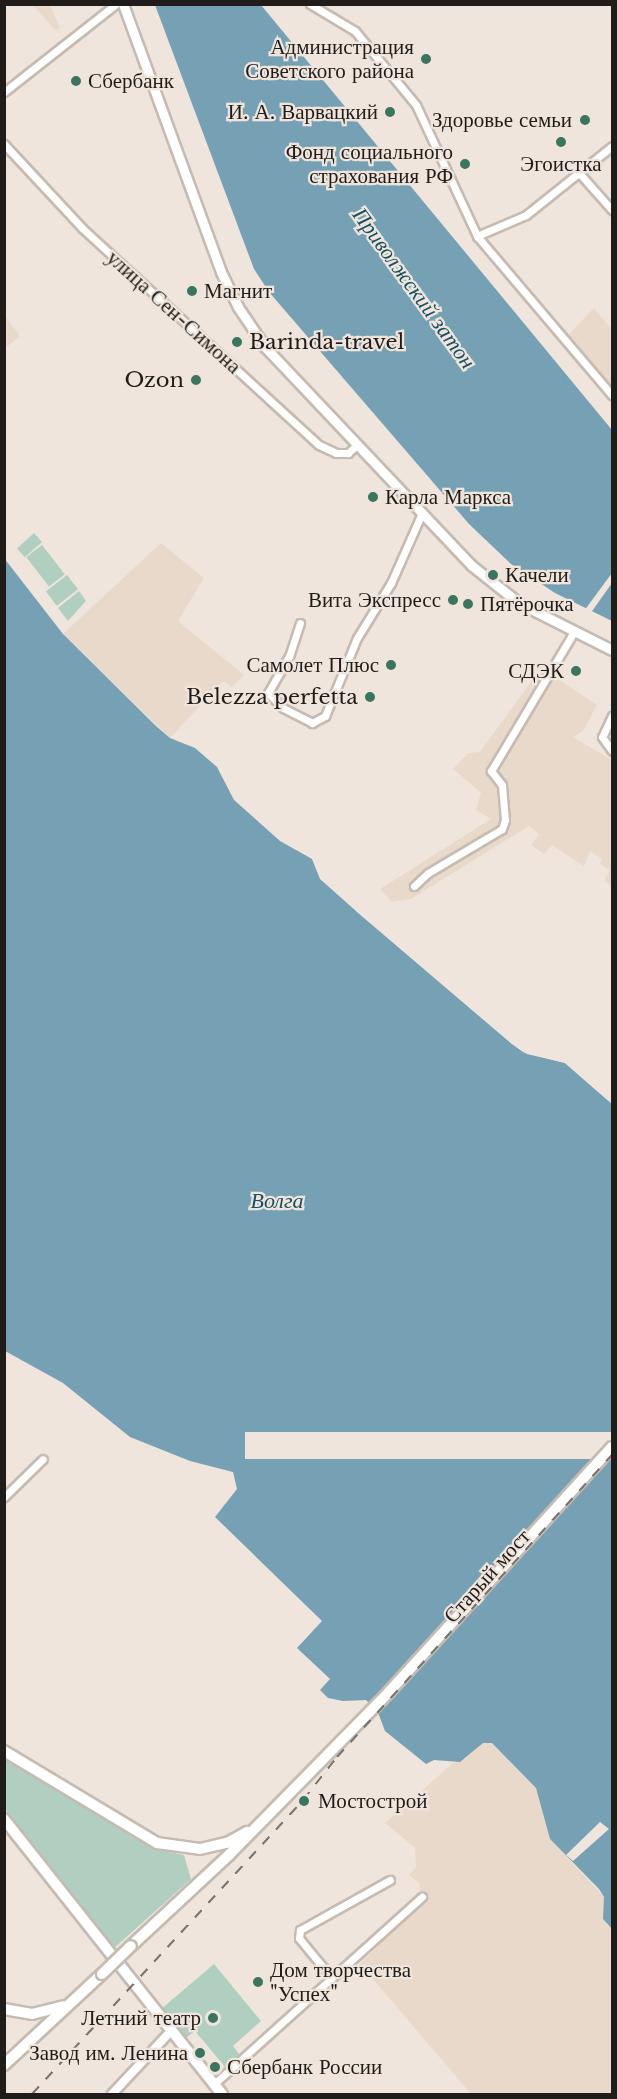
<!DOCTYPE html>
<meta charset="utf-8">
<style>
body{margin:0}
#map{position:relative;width:617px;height:2099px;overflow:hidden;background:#efe5dc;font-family:"Libre Baskerville",serif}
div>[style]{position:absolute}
.built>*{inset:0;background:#e9d9ca}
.green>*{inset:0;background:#b1cfc0;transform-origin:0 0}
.water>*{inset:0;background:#76a1b4}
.pier>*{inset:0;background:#efe5dc;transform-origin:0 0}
.roads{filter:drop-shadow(2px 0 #c5bbb2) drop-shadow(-2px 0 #c5bbb2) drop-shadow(0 2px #c5bbb2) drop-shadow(0 -2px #c5bbb2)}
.minor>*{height:7px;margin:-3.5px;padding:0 3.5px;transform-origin:3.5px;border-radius:3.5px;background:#fff}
.tertiary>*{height:8px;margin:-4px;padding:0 4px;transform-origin:4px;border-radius:4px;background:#fff}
.secondary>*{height:9px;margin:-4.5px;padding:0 4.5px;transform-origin:4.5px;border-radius:4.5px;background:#fff}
.primary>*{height:10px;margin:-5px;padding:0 5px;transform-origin:5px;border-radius:5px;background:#fff}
.rail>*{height:2px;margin-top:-1px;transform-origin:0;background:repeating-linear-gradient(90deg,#79736d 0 10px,transparent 0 20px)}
.bridges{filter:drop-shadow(2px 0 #c5bbb2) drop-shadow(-2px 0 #c5bbb2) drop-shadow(0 2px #c5bbb2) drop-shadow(0 -2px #c5bbb2)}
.primary-bridge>*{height:10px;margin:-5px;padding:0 5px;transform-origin:5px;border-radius:5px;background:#fff}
.dots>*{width:16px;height:16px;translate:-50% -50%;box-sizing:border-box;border:3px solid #efe5dc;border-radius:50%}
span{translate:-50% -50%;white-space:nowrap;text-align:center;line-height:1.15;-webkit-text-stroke:4.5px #efe5dc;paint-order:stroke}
.poi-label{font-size:21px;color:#201c19}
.right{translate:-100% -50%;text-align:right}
.left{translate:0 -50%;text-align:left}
.street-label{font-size:21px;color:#201c19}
.water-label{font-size:22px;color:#174f65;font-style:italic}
.frame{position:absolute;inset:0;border:6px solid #201c19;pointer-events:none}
</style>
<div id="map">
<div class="built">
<i style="clip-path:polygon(33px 5px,50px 5px,60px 28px,55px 30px)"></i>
<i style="clip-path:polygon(594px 308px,612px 330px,612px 392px,566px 337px)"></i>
<i style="clip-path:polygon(5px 316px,20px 336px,5px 348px,4px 348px)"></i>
<i style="clip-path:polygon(161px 543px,204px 578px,178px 621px,244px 675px,232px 687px,223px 681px,170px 738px,63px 634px)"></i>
<i style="clip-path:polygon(541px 668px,597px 705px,583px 731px,573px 737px,612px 760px,612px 886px,604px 881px,610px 870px,600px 864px,602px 859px,590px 851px,584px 866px,552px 845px,544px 854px,531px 845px,539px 834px,529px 826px,411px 899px,392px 902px,380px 889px,491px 819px,476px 810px,481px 793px,453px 769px,468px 753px,480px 752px)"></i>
<i style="clip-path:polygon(483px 1742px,492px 1743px,536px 1788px,550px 1839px,604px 1897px,606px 1924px,612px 1929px,612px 2094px,471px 2094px,360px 1964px,423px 1902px,419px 1883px,409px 1875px,416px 1867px,415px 1848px,385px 1823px,453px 1763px,465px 1759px)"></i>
</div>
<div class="green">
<i style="left:34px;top:533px;width:12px;height:23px;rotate:48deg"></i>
<i style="left:42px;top:545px;width:37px;height:20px;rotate:52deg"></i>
<i style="left:67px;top:575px;width:18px;height:27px;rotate:52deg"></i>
<i style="clip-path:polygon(79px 591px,86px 601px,68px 621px,58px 608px)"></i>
<i style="clip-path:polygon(5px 1756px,151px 1848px,184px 1855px,191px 1879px,112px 1950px,5px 1809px)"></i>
<i style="clip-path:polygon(214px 1964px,261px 2021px,233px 2046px,240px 2055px,225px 2067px,195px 2031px,184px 2039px,160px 2010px)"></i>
</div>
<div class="water">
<i style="clip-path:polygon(155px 5px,261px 5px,612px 430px,612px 621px,555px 593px,511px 564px,469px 524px,269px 292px,254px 269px)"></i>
<i style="clip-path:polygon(4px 558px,63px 634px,157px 727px,170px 738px,195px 748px,217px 767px,234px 800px,280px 841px,312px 859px,320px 879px,356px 911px,512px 1044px,523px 1052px,565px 1063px,612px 1104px,612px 1929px,603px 1919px,604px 1897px,599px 1889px,550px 1839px,536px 1788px,492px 1743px,483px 1743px,460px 1762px,434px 1760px,426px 1764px,385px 1731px,377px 1710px,366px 1700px,343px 1701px,328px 1698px,320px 1690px,330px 1679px,297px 1648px,322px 1621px,215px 1517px,237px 1489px,233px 1472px,190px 1461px,130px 1437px,63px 1383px,5px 1351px)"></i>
</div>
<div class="pier">
<i style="clip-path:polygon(612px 573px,612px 583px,590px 614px,584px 611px)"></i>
<i style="clip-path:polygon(358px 909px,514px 1042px,528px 1051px,567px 1061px,612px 1104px,565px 1063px,527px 1054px,512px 1044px,356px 911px)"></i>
<i style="left:612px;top:1432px;width:27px;height:367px;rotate:90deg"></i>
<i style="clip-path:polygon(600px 1822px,609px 1829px,573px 1861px,566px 1855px)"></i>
</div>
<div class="roads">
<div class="minor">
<i style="left:310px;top:4px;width:52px;rotate:31deg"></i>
<i style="left:355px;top:31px;width:96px;rotate:50.5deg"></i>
<i style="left:416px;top:105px;width:145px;rotate:65deg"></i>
<i style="left:477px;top:236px;width:209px;rotate:49.7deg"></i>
<i style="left:4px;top:92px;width:142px;rotate:-38.2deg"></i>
<i style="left:4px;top:144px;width:115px;rotate:47.1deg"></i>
<i style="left:82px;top:228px;width:321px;rotate:42.5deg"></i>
<i style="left:319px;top:445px;width:19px;rotate:25deg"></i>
<i style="left:336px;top:453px;width:12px"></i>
<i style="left:348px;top:453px;width:12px;rotate:-42deg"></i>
<i style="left:581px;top:175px;width:47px;rotate:48.5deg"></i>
<i style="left:477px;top:236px;width:53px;rotate:-23.2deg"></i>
<i style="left:526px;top:215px;width:110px;rotate:-38.7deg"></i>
<i style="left:300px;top:623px;width:35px;rotate:108deg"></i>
<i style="left:289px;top:656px;width:43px;rotate:119.6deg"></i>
<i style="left:268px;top:693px;width:21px;rotate:45deg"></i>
<i style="left:283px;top:708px;width:33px;rotate:27deg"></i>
<i style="left:312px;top:723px;width:15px;rotate:-28deg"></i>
<i style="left:325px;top:716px;width:84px;rotate:-67.7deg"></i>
<i style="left:357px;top:638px;width:65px;rotate:-58.3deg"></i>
<i style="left:391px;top:583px;width:77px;rotate:-66.1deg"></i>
<i style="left:612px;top:716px;width:23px;rotate:115deg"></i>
<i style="left:602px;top:737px;width:17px;rotate:54deg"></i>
<i style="left:414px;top:886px;width:19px;rotate:-43deg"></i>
<i style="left:428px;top:873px;width:86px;rotate:-30.7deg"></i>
<i style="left:502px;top:829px;width:9px;rotate:-72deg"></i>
<i style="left:505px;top:820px;width:35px;rotate:-95deg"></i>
<i style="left:502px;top:785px;width:18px;rotate:-128deg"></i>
<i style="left:491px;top:771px;width:162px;rotate:-59.2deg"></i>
<i style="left:4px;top:1497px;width:54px;rotate:-44.3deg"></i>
<i style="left:331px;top:1977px;width:50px;rotate:-129.4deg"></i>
<i style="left:299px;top:1938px;width:8px;rotate:-83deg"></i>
<i style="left:300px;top:1930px;width:103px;rotate:-29.1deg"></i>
<i style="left:214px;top:2084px;width:280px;rotate:-42deg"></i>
</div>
<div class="tertiary">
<i style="left:112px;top:2094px;width:86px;rotate:-46.9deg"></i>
</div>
<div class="secondary">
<i style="left:123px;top:4px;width:285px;rotate:69.9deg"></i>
<i style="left:221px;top:272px;width:39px;rotate:64deg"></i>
<i style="left:238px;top:307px;width:48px;rotate:56deg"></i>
<i style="left:265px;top:347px;width:300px;rotate:46.6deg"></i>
<i style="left:471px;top:565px;width:61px;rotate:38.4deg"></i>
<i style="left:519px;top:603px;width:104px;rotate:26.8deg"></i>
</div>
<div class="primary">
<i style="left:4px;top:1751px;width:179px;rotate:31deg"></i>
<i style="left:157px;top:1843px;width:43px;rotate:7.9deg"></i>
<i style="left:200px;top:1849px;width:28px;rotate:-13deg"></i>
<i style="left:227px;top:1843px;width:23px;rotate:-29deg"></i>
<i style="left:4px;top:1819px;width:351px;rotate:51.6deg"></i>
<i style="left:131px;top:1946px;width:134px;rotate:-42.9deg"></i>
<i style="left:229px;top:1855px;width:228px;rotate:-45.5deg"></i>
<i style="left:389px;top:1692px;width:331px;rotate:-47.7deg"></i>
<i style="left:4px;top:2009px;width:28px;rotate:10deg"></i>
<i style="left:32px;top:2014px;width:32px;rotate:-14deg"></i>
<i style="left:4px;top:2065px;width:134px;rotate:-42.9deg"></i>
</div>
</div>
<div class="rail">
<i style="left:32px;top:2094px;width:400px;rotate:-47.3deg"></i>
<i style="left:303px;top:1800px;width:55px;rotate:-51.7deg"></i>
<i style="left:337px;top:1757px;width:408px;rotate:-47.7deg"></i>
</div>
<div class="bridges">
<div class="primary-bridge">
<i style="left:102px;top:1974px;width:40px;rotate:-44deg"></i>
</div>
</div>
<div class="dots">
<i style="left:426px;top:59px;background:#3a755f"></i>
<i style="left:76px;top:81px;background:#3a755f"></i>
<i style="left:390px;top:112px;background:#3a755f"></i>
<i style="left:585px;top:120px;background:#3a755f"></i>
<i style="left:561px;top:142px;background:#3a755f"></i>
<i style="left:465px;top:164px;background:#3a755f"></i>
<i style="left:192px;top:291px;background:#3a755f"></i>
<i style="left:237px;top:342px;background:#3a755f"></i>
<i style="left:196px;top:380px;background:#3a755f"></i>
<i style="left:373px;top:497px;background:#3a755f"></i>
<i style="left:493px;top:575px;background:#3a755f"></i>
<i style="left:453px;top:600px;background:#3a755f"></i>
<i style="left:468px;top:604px;background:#3a755f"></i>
<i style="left:391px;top:665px;background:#3a755f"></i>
<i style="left:576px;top:671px;background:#3a755f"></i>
<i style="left:370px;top:697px;background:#3a755f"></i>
<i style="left:304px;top:1801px;background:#3a755f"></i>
<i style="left:258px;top:1982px;background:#3a755f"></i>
<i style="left:213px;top:2018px;background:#3a755f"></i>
<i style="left:200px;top:2053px;background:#3a755f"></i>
<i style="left:215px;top:2067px;background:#3a755f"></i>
</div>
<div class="poi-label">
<span class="right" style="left:414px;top:59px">Администрация<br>Советского района</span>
<span class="left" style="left:88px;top:81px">Сбербанк</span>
<span class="right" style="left:378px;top:112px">И. А. Варвацкий</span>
<span class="right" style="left:572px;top:120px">Здоровье семьи</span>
<span class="right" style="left:453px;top:164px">Фонд социального<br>страхования РФ</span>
<span style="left:561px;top:164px">Эгоистка</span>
<span class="left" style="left:204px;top:291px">Магнит</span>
<span class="left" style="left:249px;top:342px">Barinda-travel</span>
<span class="right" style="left:184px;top:380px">Ozon</span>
<span class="left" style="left:385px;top:497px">Карла Маркса</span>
<span class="left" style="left:505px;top:575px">Качели</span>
<span class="right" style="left:441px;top:600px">Вита Экспресс</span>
<span class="left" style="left:480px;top:604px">Пятёрочка</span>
<span class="right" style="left:379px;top:665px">Самолет Плюс</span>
<span class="right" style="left:564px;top:671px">СДЭК</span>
<span class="right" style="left:358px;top:697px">Belezza perfetta</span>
<span class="left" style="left:318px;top:1801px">Мостострой</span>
<span class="left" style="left:270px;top:1982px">Дом творчества<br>"Успех"</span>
<span class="right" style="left:201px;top:2018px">Летний театр</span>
<span class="right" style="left:188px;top:2053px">Завод им. Ленина</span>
<span class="left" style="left:227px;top:2067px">Сбербанк России</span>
</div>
<div class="street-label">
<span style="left:174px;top:312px;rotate:42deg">улица Сен-Симона</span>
<span style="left:487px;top:1576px;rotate:-48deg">Старый мост</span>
</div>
<div class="water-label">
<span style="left:414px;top:288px;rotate:54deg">Приволжский затон</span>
<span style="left:277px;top:1201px">Волга</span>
</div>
<div class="frame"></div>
</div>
